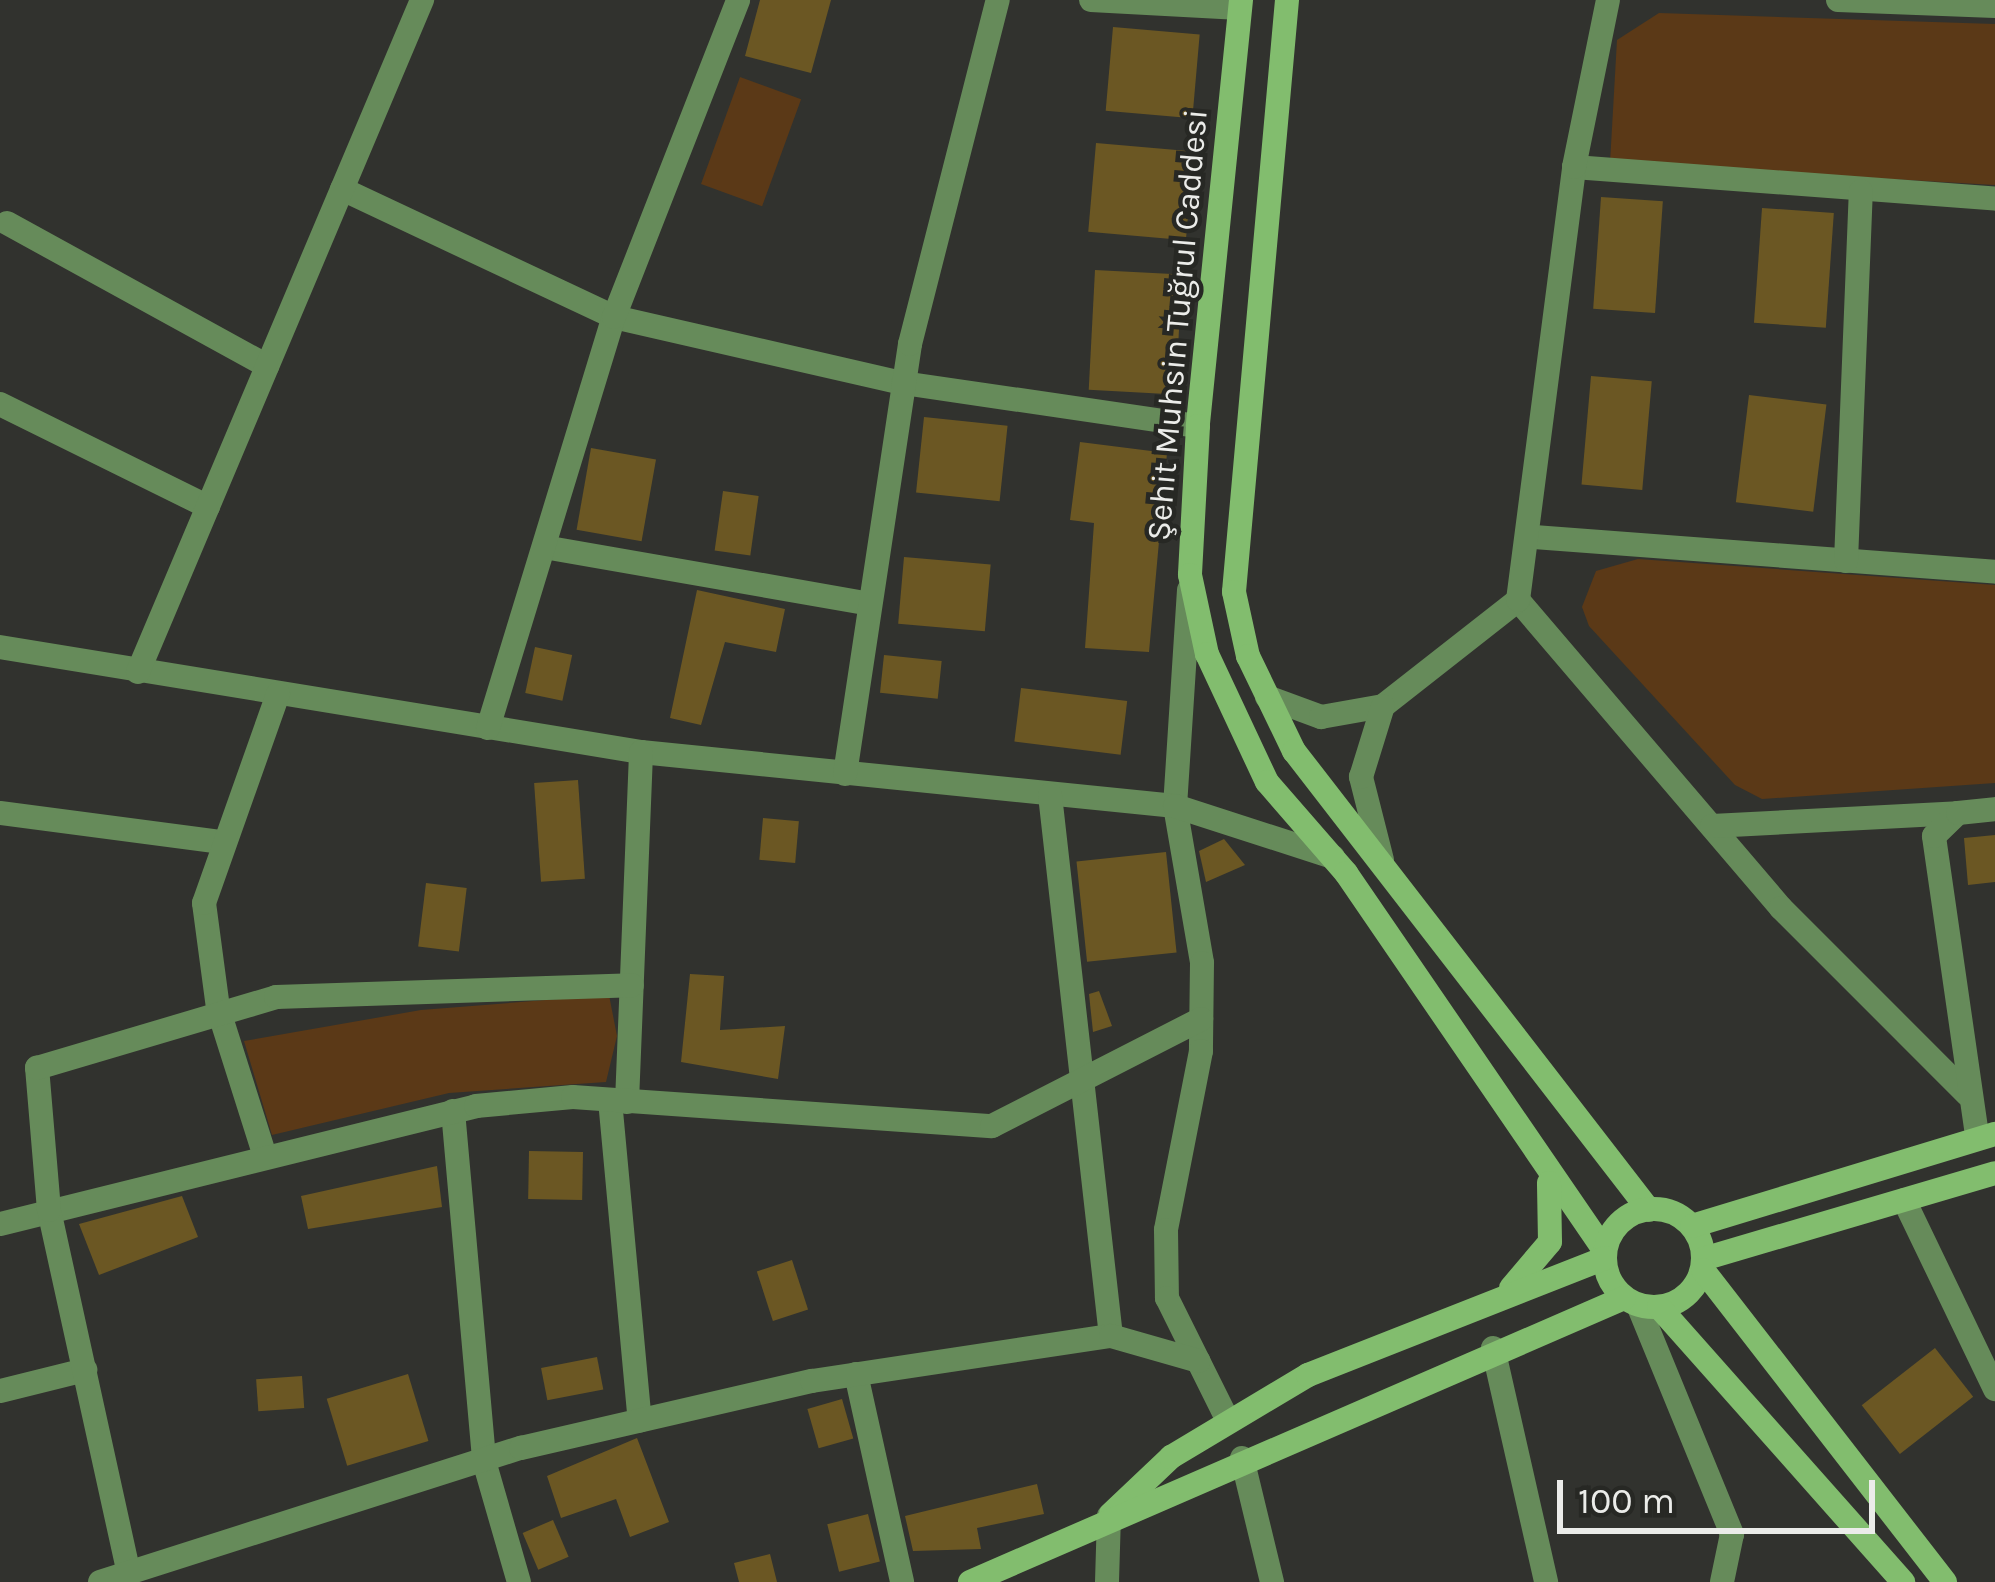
<!DOCTYPE html>
<meta charset="utf-8">
<style>
body{margin:0}
#map{position:relative;width:1995px;height:1582px;overflow:hidden;background:#31322e;font-family:Karla,sans-serif}
div>[style]{position:absolute}
.green>*{inset:0;background:#5b3917;transform-origin:0 0}
.building>*{inset:0;background:#6b5723;transform-origin:0 0}
.street>*{height:24px;margin:-12px;padding:0 12px;transform-origin:12px;border-radius:12px;background:#668b5a}
.secondary>*{height:24px;margin:-12px;padding:0 12px;transform-origin:12px;border-radius:12px;background:#82bd6e}
.secondary>.ring{margin:-12px;padding:0;box-sizing:content-box;background:none;border:24px solid #82bd6e;border-radius:50%}
span{translate:-50% -50%;white-space:nowrap;text-align:center;line-height:1.15;-webkit-text-stroke:9px #272824;paint-order:stroke}
.street-label{font-size:33px;color:#ebece9}
.scale{position:absolute;left:1557px;top:1480px;width:318px;height:54px;box-sizing:border-box;border:6px solid #ebece9;border-top:0;padding-left:15px;font-size:36px;line-height:42px;white-space:nowrap;color:#ebece9;-webkit-text-stroke:9px #272824;paint-order:stroke}
</style>
<div id="map">
<div class="green">
<i style="clip-path:polygon(1659px 13px,1995px 24px,1995px 185px,1610px 163px,1617px 40px)"></i>
<i style="left:740px;top:77px;width:65px;height:114px;rotate:20deg"></i>
<i style="clip-path:polygon(1638px 559px,1995px 585px,1995px 783px,1762px 799px,1735px 785px,1589px 626px,1582px 607px,1596px 571px)"></i>
<i style="clip-path:polygon(609px 995px,617px 1036px,606px 1082px,449px 1093px,272px 1135px,244px 1041px,421px 1010px)"></i>
</div>
<div class="building">
<i style="clip-path:polygon(760px 0,831px 0,811px 73px,745px 56px)"></i>
<i style="left:1113px;top:27px;width:87px;height:84px;rotate:5deg"></i>
<i style="left:1096px;top:143px;width:98px;height:89px;rotate:5deg"></i>
<i style="left:1601px;top:197px;width:62px;height:112px;rotate:4deg"></i>
<i style="left:1762px;top:208px;width:72px;height:115px;rotate:4deg"></i>
<i style="left:1095px;top:270px;width:87px;height:120px;rotate:3deg"></i>
<i style="left:1591px;top:376px;width:61px;height:109px;rotate:5deg"></i>
<i style="left:1749px;top:395px;width:78px;height:108px;rotate:7deg"></i>
<i style="left:924px;top:417px;width:84px;height:76px;rotate:6deg"></i>
<i style="clip-path:polygon(1080px 442px,1167px 453px,1149px 652px,1085px 648px,1094px 523px,1070px 520px)"></i>
<i style="left:591px;top:448px;width:66px;height:83px;rotate:10deg"></i>
<i style="left:723px;top:491px;width:36px;height:60px;rotate:8deg"></i>
<i style="left:904px;top:557px;width:87px;height:67px;rotate:5deg"></i>
<i style="clip-path:polygon(697px 590px,785px 609px,776px 652px,725px 642px,701px 725px,670px 718px)"></i>
<i style="left:535px;top:647px;width:38px;height:47px;rotate:12deg"></i>
<i style="left:884px;top:655px;width:58px;height:38px;rotate:6deg"></i>
<i style="left:1021px;top:688px;width:107px;height:54px;rotate:7deg"></i>
<i style="left:578px;top:780px;width:99px;height:44px;rotate:86deg"></i>
<i style="left:763px;top:818px;width:36px;height:42px;rotate:5deg"></i>
<i style="clip-path:polygon(1995px 835px,1995px 882px,1968px 885px,1964px 838px)"></i>
<i style="clip-path:polygon(1224px 839px,1245px 865px,1206px 882px,1199px 851px)"></i>
<i style="left:1166px;top:852px;width:101px;height:90px;rotate:84deg"></i>
<i style="left:426px;top:883px;width:41px;height:64px;rotate:7deg"></i>
<i style="clip-path:polygon(690px 974px,724px 976px,720px 1030px,785px 1026px,778px 1079px,681px 1062px)"></i>
<i style="clip-path:polygon(1099px 991px,1112px 1026px,1093px 1032px,1089px 994px)"></i>
<i style="left:529px;top:1151px;width:54px;height:48px;rotate:1deg"></i>
<i style="clip-path:polygon(437px 1166px,442px 1207px,308px 1229px,301px 1196px)"></i>
<i style="clip-path:polygon(182px 1196px,198px 1237px,99px 1275px,79px 1224px)"></i>
<i style="left:792px;top:1260px;width:52px;height:37px;rotate:72deg"></i>
<i style="left:1935px;top:1348px;width:62px;height:93px;rotate:52deg"></i>
<i style="left:597px;top:1357px;width:33px;height:57px;rotate:79deg"></i>
<i style="left:408px;top:1374px;width:70px;height:85px;rotate:73deg"></i>
<i style="left:302px;top:1376px;width:32px;height:46px;rotate:86deg"></i>
<i style="left:842px;top:1399px;width:41px;height:36px;rotate:74deg"></i>
<i style="clip-path:polygon(637px 1438px,669px 1522px,630px 1537px,616px 1499px,561px 1518px,547px 1476px)"></i>
<i style="clip-path:polygon(1037px 1484px,1044px 1514px,977px 1528px,981px 1549px,913px 1551px,905px 1516px)"></i>
<i style="left:868px;top:1514px;width:49px;height:42px;rotate:76deg"></i>
<i style="left:553px;top:1520px;width:40px;height:33px;rotate:67deg"></i>
<i style="clip-path:polygon(770px 1554px,777px 1582px,739px 1582px,734px 1563px)"></i>
</div>
<div class="street">
<i style="left:1091px;top:0;width:149px;rotate:3.1deg"></i>
<i style="left:1838px;top:0;width:157px;rotate:2.2deg"></i>
<i style="left:1574px;top:167px;width:422px;rotate:4.3deg"></i>
<i style="left:342px;top:189px;width:301px;rotate:25.2deg"></i>
<i style="left:614px;top:317px;width:296px;rotate:12.9deg"></i>
<i style="left:903px;top:383px;width:298px;rotate:8.3deg"></i>
<i style="left:7px;top:223px;width:297px;rotate:28.8deg"></i>
<i style="left:0;top:404px;width:232px;rotate:26.3deg"></i>
<i style="left:1534px;top:537px;width:462px;rotate:4.3deg"></i>
<i style="left:544px;top:547px;width:327px;rotate:9.9deg"></i>
<i style="left:1846px;top:561px;width:370px;rotate:-87.7deg"></i>
<i style="left:1189px;top:590px;width:216px;rotate:93.7deg"></i>
<i style="left:1175px;top:806px;width:159px;rotate:80.2deg"></i>
<i style="left:1202px;top:963px;width:88px;rotate:90.7deg"></i>
<i style="left:1201px;top:1051px;width:182px;rotate:101.1deg"></i>
<i style="left:1166px;top:1230px;width:68px;rotate:89.2deg"></i>
<i style="left:1167px;top:1298px;width:135px;rotate:63.6deg"></i>
<i style="left:1518px;top:600px;width:405px;rotate:49.5deg"></i>
<i style="left:1781px;top:908px;width:264px;rotate:45deg"></i>
<i style="left:0;top:647px;width:650px;rotate:9.3deg"></i>
<i style="left:641px;top:752px;width:537px;rotate:5.77deg"></i>
<i style="left:1175px;top:806px;width:166px;rotate:17.9deg"></i>
<i style="left:138px;top:672px;width:730px;rotate:-67.09deg"></i>
<i style="left:1267px;top:697px;width:58px;rotate:20.3deg"></i>
<i style="left:1321px;top:717px;width:63px;rotate:-10.1deg"></i>
<i style="left:1383px;top:706px;width:172px;rotate:-38.1deg"></i>
<i style="left:1518px;top:600px;width:437px;rotate:-82.6deg"></i>
<i style="left:1574px;top:167px;width:170px;rotate:-78.5deg"></i>
<i style="left:488px;top:728px;width:430px;rotate:-73deg"></i>
<i style="left:614px;top:317px;width:340px;rotate:-68.6deg"></i>
<i style="left:845px;top:774px;width:435px;rotate:-81.4deg"></i>
<i style="left:910px;top:344px;width:355px;rotate:-75.7deg"></i>
<i style="left:1050px;top:795px;width:544px;rotate:83.57deg"></i>
<i style="left:0;top:813px;width:222px;rotate:7.5deg"></i>
<i style="left:1712px;top:826px;width:246px;rotate:-3deg"></i>
<i style="left:1382px;top:860px;width:86px;rotate:-104.2deg"></i>
<i style="left:1361px;top:777px;width:74px;rotate:-72.8deg"></i>
<i style="left:610px;top:1100px;width:322px;rotate:84.7deg"></i>
<i style="left:627px;top:1102px;width:350px;rotate:-87.7deg"></i>
<i style="left:453px;top:1111px;width:351px;rotate:84.9deg"></i>
<i style="left:484px;top:1461px;width:126px;rotate:73.9deg"></i>
<i style="left:1977px;top:1135px;width:302px;rotate:-98.2deg"></i>
<i style="left:1934px;top:836px;width:33px;rotate:-44deg"></i>
<i style="left:1958px;top:813px;width:37px;rotate:-6deg"></i>
<i style="left:263px;top:1150px;width:149px;rotate:-107.6deg"></i>
<i style="left:218px;top:1008px;width:106px;rotate:-97.6deg"></i>
<i style="left:204px;top:903px;width:222px;rotate:-70.5deg"></i>
<i style="left:1904px;top:1200px;width:210px;rotate:64.3deg"></i>
<i style="left:0;top:1224px;width:490px;rotate:-13.9deg"></i>
<i style="left:476px;top:1106px;width:97px;rotate:-5.3deg"></i>
<i style="left:573px;top:1097px;width:420px;rotate:4deg"></i>
<i style="left:992px;top:1126px;width:235px;rotate:-27.1deg"></i>
<i style="left:1638px;top:1305px;width:248px;rotate:67.7deg"></i>
<i style="left:1732px;top:1534px;width:49px;rotate:101.8deg"></i>
<i style="left:1493px;top:1348px;width:240px;rotate:77.2deg"></i>
<i style="left:856px;top:1374px;width:213px;rotate:77.5deg"></i>
<i style="left:0;top:1391px;width:88px;rotate:-13.9deg"></i>
<i style="left:1242px;top:1458px;width:128px;rotate:76.4deg"></i>
<i style="left:129px;top:1574px;width:373px;rotate:-102.4deg"></i>
<i style="left:49px;top:1210px;width:143px;rotate:-94.8deg"></i>
<i style="left:37px;top:1068px;width:249px;rotate:-16.5deg"></i>
<i style="left:276px;top:997px;width:356px;rotate:-1.9deg"></i>
<i style="left:100px;top:1582px;width:442px;rotate:-17.7deg"></i>
<i style="left:521px;top:1448px;width:299px;rotate:-13deg"></i>
<i style="left:812px;top:1381px;width:302px;rotate:-8.6deg"></i>
<i style="left:1111px;top:1336px;width:91px;rotate:16deg"></i>
<i style="left:1107px;top:1582px;width:66px;rotate:-88.3deg"></i>
</div>
<div class="secondary">
<i style="left:1241px;top:0;width:428px;rotate:95.8deg"></i>
<i style="left:1198px;top:426px;width:149px;rotate:93.1deg"></i>
<i style="left:1190px;top:575px;width:81px;rotate:77.9deg"></i>
<i style="left:1207px;top:654px;width:141px;rotate:64.9deg"></i>
<i style="left:1267px;top:782px;width:121px;rotate:49deg"></i>
<i style="left:1346px;top:873px;width:458px;rotate:55.6deg"></i>
<i style="left:1287px;top:0;width:594px;rotate:95.12deg"></i>
<i style="left:1234px;top:592px;width:66px;rotate:77.7deg"></i>
<i style="left:1248px;top:656px;width:106px;rotate:64.2deg"></i>
<i style="left:1294px;top:751px;width:580px;rotate:52.28deg"></i>
<i class="ring" style="left:1605px;top:1209px;width:74px;height:74px"></i>
<i style="left:1692px;top:1226px;width:317px;rotate:-16.9deg"></i>
<i style="left:1703px;top:1259px;width:304px;rotate:-16.4deg"></i>
<i style="left:1703px;top:1270px;width:395px;rotate:52.2deg"></i>
<i style="left:1511px;top:1288px;width:60px;rotate:-49.7deg"></i>
<i style="left:1550px;top:1242px;width:59px;rotate:-91deg"></i>
<i style="left:1659px;top:1307px;width:368px;rotate:48.4deg"></i>
<i style="left:1111px;top:1514px;width:83px;rotate:-43.5deg"></i>
<i style="left:1171px;top:1457px;width:160px;rotate:-30.9deg"></i>
<i style="left:1308px;top:1375px;width:319px;rotate:-21.5deg"></i>
<i style="left:970px;top:1582px;width:713px;rotate:-23.47deg"></i>
</div>
<div class="street-label">
<span style="left:1178px;top:325px;rotate:-85deg">Şehit Muhsin Tuğrul Caddesi</span>
</div>
<div class="scale">100 m</div>
</div>
